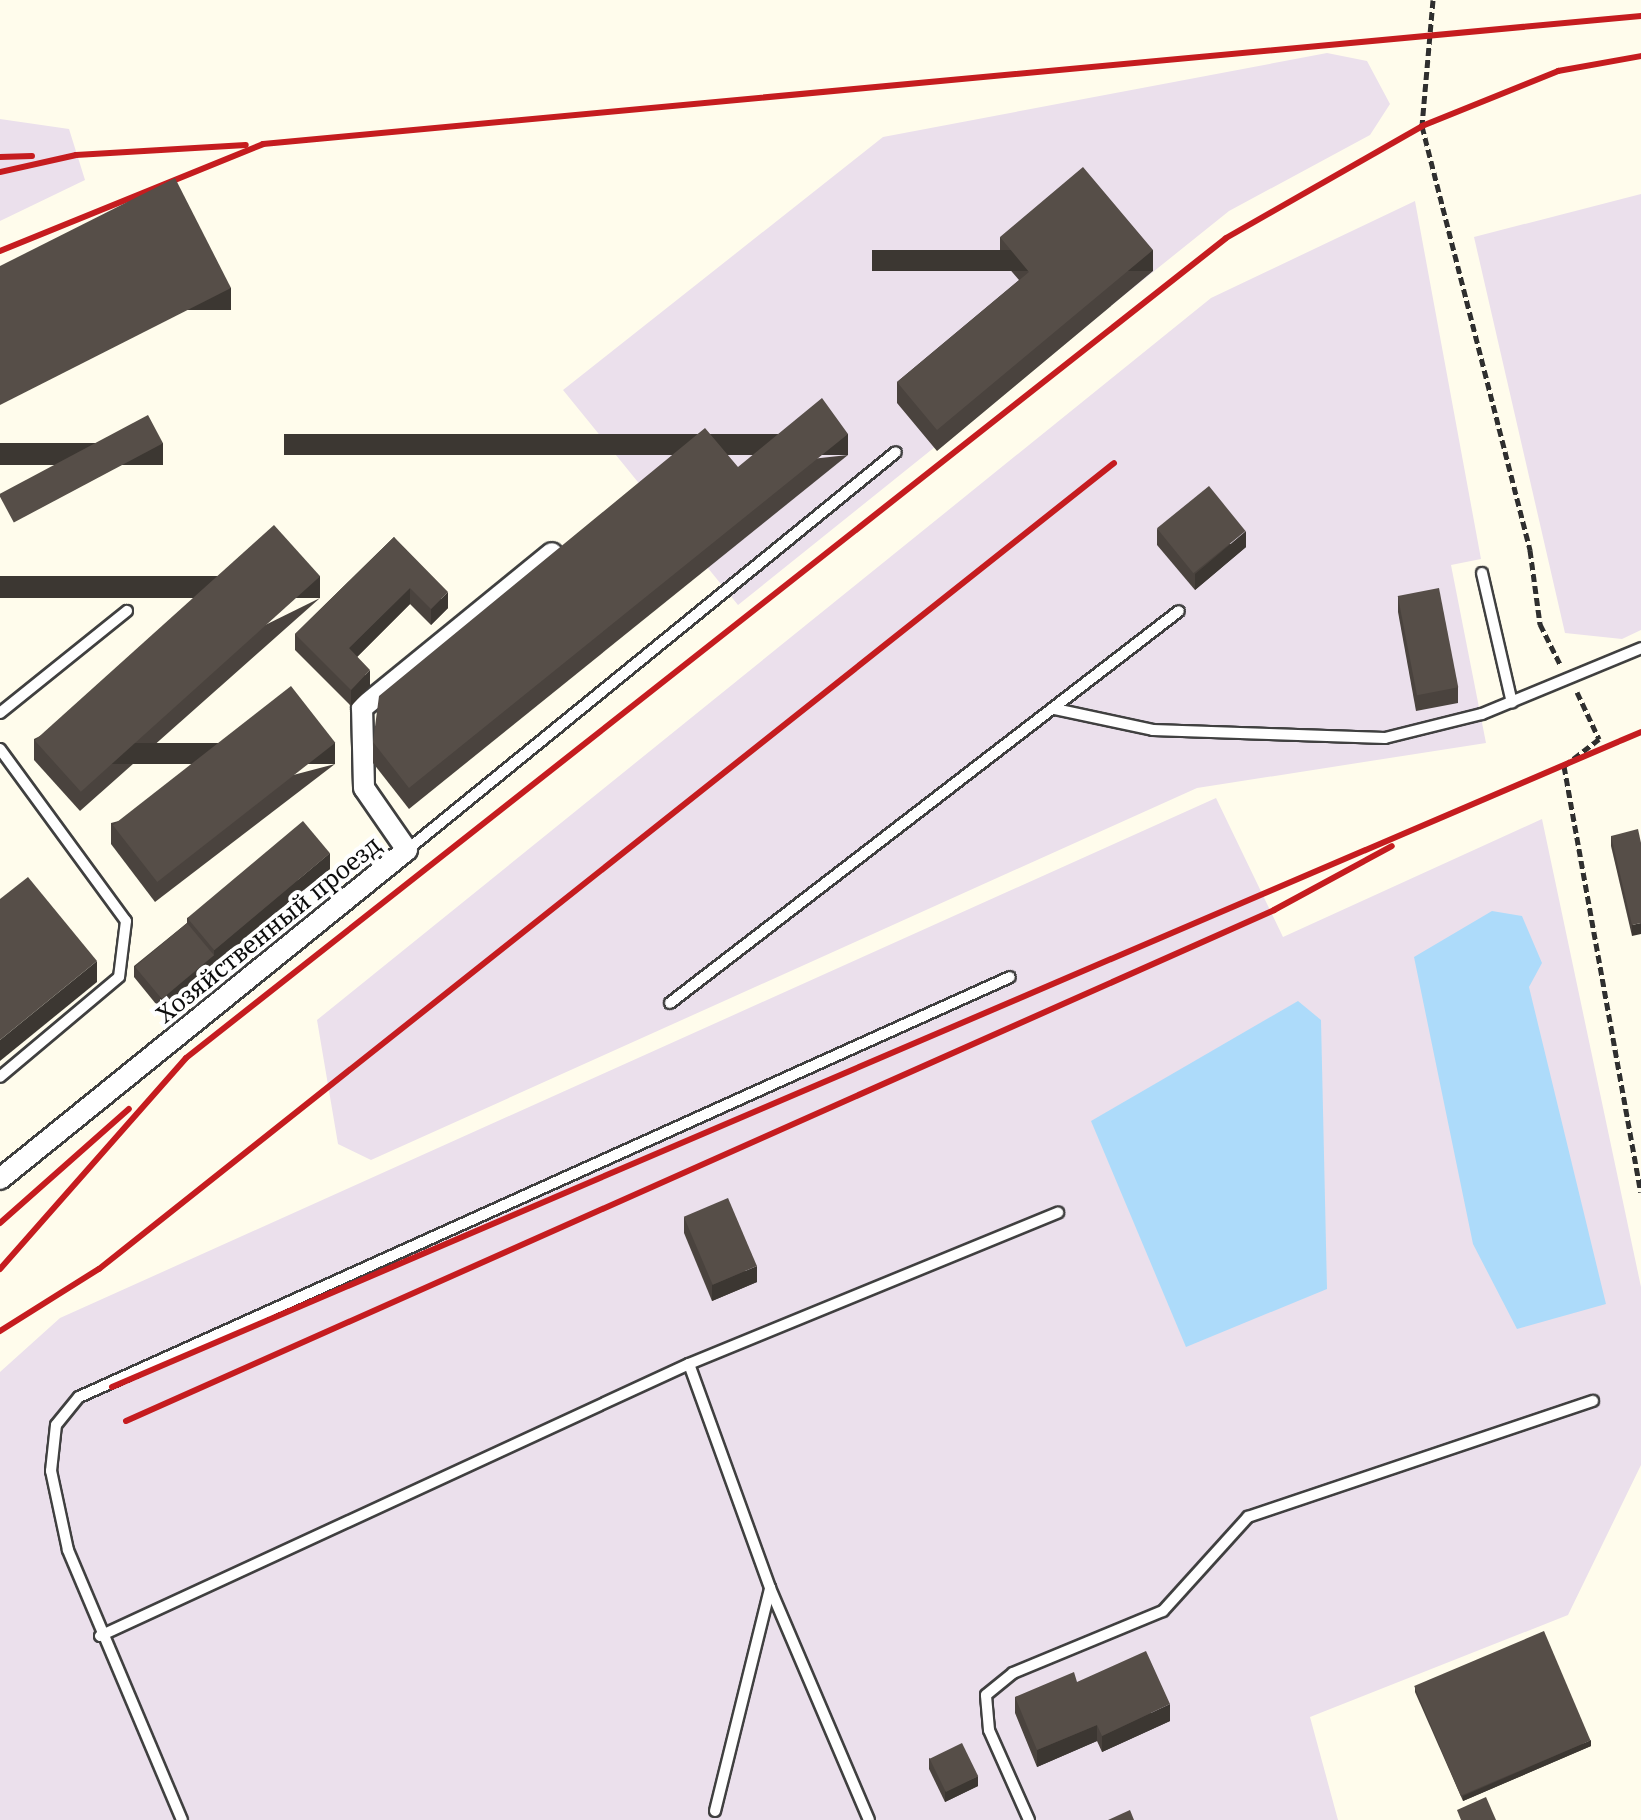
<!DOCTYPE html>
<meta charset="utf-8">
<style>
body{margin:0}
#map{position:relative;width:1641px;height:1820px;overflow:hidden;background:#fffcec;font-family:"Noto Serif",serif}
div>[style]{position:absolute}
.industrial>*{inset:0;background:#ebe0ec}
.water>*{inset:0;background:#addbfa}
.path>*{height:5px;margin-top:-2.5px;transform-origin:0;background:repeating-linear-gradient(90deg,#2f2f2f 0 8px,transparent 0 12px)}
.roads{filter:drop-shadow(2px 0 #404040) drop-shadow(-2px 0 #404040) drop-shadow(0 2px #404040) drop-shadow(0 -2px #404040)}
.lane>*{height:10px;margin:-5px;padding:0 5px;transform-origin:5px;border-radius:5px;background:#fff}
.street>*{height:20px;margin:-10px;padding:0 10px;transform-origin:10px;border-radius:10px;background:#fff}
.rail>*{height:6px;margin:-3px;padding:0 3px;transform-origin:3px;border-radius:3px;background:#c51c1f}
.wall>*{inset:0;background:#4a433e}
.shaded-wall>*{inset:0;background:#3c3732;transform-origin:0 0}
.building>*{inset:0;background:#564e48;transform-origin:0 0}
span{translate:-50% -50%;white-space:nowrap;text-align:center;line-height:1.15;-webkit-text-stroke:8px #fff;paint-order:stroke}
.street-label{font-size:24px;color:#0d0d0d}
</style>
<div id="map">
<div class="industrial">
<i style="clip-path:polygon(1327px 53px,1367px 61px,1390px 104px,1370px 135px,1229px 211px,738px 605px,563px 390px,883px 137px)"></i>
<i style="clip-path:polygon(0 119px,69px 129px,85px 180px,0 221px)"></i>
<i style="clip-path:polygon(1641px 194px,1641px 630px,1622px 639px,1565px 633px,1474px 237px)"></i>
<i style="clip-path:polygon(1415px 201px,1481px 559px,1451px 565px,1486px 743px,1197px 788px,371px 1160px,338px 1144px,317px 1020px,1211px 298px)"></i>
<i style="clip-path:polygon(1216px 798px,1283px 937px,1542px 819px,1641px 1287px,1641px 1465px,1568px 1615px,1310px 1717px,1338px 1820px,0 1820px,0 1372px,60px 1318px)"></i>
</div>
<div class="water">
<i style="clip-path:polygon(1492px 911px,1522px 916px,1542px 963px,1529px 987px,1606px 1304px,1517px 1329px,1473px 1244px,1414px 957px)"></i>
<i style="clip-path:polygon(1298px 1001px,1321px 1020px,1327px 1289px,1186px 1347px,1091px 1121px)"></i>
</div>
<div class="path">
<i style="left:1433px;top:0;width:126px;rotate:95deg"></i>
<i style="left:1422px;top:126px;width:438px;rotate:75.7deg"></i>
<i style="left:1530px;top:550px;width:75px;rotate:82.3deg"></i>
<i style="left:1540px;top:624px;width:47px;rotate:63.4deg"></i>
<i style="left:1577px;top:692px;width:52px;rotate:64.9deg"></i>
<i style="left:1599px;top:739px;width:44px;rotate:142.4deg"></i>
<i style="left:1564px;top:766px;width:433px;rotate:79.8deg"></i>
</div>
<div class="roads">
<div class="lane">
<i style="left:1482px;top:573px;width:133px;rotate:77deg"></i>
<i style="left:1055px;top:709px;width:100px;rotate:12.1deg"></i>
<i style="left:1153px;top:730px;width:232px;rotate:2deg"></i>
<i style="left:1385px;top:738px;width:100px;rotate:-13.9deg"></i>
<i style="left:1482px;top:714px;width:172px;rotate:-22.5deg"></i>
<i style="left:0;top:713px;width:163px;rotate:-38.8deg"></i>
<i style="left:0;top:749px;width:213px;rotate:53.8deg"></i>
<i style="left:126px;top:921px;width:56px;rotate:97.1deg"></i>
<i style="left:119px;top:977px;width:155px;rotate:140deg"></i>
<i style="left:407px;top:850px;width:630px;rotate:-39.14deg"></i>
<i style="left:670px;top:1003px;width:642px;rotate:-37.6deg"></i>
<i style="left:689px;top:1364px;width:238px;rotate:70.1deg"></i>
<i style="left:770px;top:1588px;width:252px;rotate:66.9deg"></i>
<i style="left:100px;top:1636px;width:649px;rotate:-24.79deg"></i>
<i style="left:689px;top:1364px;width:399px;rotate:-22.3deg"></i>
<i style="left:715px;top:1811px;width:230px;rotate:-76.1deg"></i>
<i style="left:182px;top:1820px;width:293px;rotate:-112.9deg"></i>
<i style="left:68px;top:1550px;width:81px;rotate:-102.1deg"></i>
<i style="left:51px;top:1471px;width:46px;rotate:-83.8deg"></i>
<i style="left:56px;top:1425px;width:36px;rotate:-51deg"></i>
<i style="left:79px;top:1397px;width:1021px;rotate:-24.28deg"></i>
<i style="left:1029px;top:1820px;width:98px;rotate:-114deg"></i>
<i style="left:989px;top:1730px;width:35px;rotate:-95deg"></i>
<i style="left:986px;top:1695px;width:35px;rotate:-39deg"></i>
<i style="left:1013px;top:1673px;width:162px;rotate:-22.5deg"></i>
<i style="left:1163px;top:1611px;width:127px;rotate:-47.9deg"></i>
<i style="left:1248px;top:1517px;width:364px;rotate:-18.6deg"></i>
</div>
<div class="street">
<i style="left:0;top:1179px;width:523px;rotate:-38.95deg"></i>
<i style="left:407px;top:850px;width:75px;rotate:-124.7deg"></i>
<i style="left:364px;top:788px;width:80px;rotate:-91.4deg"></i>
<i style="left:362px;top:708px;width:245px;rotate:-39.2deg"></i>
</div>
</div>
<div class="rail">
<i style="left:0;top:157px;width:32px;rotate:-2deg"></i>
<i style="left:0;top:172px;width:78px;rotate:-12.6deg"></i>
<i style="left:76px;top:155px;width:170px;rotate:-3.4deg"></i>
<i style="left:0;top:251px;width:284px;rotate:-22.1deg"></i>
<i style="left:263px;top:144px;width:1384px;rotate:-5.31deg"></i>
<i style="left:0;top:1223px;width:172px;rotate:-41.5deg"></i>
<i style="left:0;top:1269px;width:281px;rotate:-48.6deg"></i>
<i style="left:186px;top:1058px;width:1324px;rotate:-38.25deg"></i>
<i style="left:1226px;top:238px;width:226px;rotate:-29.7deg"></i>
<i style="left:1422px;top:126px;width:147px;rotate:-22deg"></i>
<i style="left:1558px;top:71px;width:84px;rotate:-10.2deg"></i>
<i style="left:0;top:1331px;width:117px;rotate:-32.1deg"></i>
<i style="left:99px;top:1269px;width:1296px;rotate:-38.45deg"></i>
<i style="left:112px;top:1387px;width:1663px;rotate:-23.19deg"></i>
<i style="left:126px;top:1421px;width:1257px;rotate:-23.99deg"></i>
<i style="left:1274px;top:910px;width:134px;rotate:-28.5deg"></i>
</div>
<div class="wall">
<i style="clip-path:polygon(1000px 237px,1153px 271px,937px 451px,897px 403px,897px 382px,1019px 280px,1000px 258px)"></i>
<i style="clip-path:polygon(848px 455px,409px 809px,373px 763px,373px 742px,738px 467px)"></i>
<i style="clip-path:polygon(1157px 529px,1246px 547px,1195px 590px,1157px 545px)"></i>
<i style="clip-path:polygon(394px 537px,448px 608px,431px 625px,410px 604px,357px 657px,370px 686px,351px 706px,295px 650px,295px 634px)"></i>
<i style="clip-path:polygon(1398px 596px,1458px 687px,1458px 703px,1416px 711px,1398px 612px)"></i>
<i style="clip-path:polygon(320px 598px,80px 811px,34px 760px,34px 739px)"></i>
<i style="clip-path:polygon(335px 764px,155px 902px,111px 844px,111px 823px)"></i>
<i style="clip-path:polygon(1611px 836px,1641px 843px,1632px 936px,1611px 846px)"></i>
<i style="clip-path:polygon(330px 869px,160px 1009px,134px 977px,134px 966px,187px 923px,187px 918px)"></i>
<i style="clip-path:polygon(684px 1217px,757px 1282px,712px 1301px,684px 1233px)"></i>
<i style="clip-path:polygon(1077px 1682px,1170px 1721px,1102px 1752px,1097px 1741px,1037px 1767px,1015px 1713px,1015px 1697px)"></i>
<i style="clip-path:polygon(1415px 1687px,1591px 1746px,1463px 1801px,1415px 1692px)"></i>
<i style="clip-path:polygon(929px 1758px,978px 1786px,945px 1802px,929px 1769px)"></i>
</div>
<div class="shaded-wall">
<i style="left:1153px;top:250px;width:21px;height:281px;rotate:90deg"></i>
<i style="left:231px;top:288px;width:22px;height:259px;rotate:90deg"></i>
<i style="left:848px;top:434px;width:21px;height:564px;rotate:90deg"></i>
<i style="left:163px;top:443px;width:22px;height:186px;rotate:90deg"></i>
<i style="clip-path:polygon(1246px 531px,1246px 547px,1195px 590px,1195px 574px)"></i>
<i style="left:320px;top:576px;width:22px;height:322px;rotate:90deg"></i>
<i style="clip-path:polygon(410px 588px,410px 604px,349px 665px,349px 648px)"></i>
<i style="clip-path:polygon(448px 592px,448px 608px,431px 625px,431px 609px)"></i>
<i style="clip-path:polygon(370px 670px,370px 686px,351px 706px,351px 690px)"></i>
<i style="left:335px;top:743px;width:21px;height:227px;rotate:90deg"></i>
<i style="clip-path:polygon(330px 853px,330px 869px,160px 1009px,160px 998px,214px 955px,214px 950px)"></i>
<i style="clip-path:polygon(1641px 923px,1641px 934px,1632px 936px,1632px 925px)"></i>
<i style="clip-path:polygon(97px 961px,97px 982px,0 1061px,0 1040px)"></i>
<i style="clip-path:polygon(757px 1266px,757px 1282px,712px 1301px,712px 1285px)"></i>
<i style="clip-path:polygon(1170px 1704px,1170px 1721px,1102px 1752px,1102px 1736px)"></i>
<i style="clip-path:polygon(1097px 1725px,1097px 1741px,1037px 1767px,1037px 1750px)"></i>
<i style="clip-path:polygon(1591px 1740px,1591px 1746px,1463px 1801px,1463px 1796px)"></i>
<i style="clip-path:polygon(978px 1776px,978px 1786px,945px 1802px,945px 1791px)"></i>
</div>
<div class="building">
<i style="clip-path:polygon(1083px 167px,1153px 250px,937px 430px,897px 382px,1029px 272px,1000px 237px)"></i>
<i style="clip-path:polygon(175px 178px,231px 288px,0 405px,0 266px)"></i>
<i style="clip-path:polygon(822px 398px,848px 434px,409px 788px,373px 742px,379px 696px,705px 428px,738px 467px)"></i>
<i style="left:148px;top:415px;width:32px;height:169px;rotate:62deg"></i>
<i style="left:1209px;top:486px;width:58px;height:67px;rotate:51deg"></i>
<i style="left:274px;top:525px;width:69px;height:322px;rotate:48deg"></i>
<i style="clip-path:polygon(394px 537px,448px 592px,431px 609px,410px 588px,349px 648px,370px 670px,351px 690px,295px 634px)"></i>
<i style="left:1439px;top:588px;width:101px;height:42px;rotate:79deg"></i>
<i style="left:291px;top:686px;width:72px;height:226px;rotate:52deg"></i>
<i style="left:303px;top:821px;width:42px;height:151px;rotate:50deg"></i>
<i style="clip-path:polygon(1638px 829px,1641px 843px,1641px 923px,1632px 925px,1611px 836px)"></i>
<i style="clip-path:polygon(28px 877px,97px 961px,0 1040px,0 899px)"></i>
<i style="left:187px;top:923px;width:42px;height:68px;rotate:50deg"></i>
<i style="left:728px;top:1198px;width:74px;height:48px;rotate:67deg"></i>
<i style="left:1544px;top:1631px;width:119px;height:141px;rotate:67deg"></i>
<i style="clip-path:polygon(1146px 1651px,1170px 1704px,1102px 1736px,1097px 1725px,1037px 1750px,1015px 1697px,1074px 1672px,1077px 1682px)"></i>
<i style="left:962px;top:1743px;width:37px;height:36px;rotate:64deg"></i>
<i style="clip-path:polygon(1486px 1797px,1496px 1820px,1461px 1820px,1457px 1810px)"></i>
<i style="clip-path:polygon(1130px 1810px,1134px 1820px,1108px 1820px)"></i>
</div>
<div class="street-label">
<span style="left:268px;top:929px;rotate:-39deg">Хозяйственный проезд</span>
</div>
</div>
